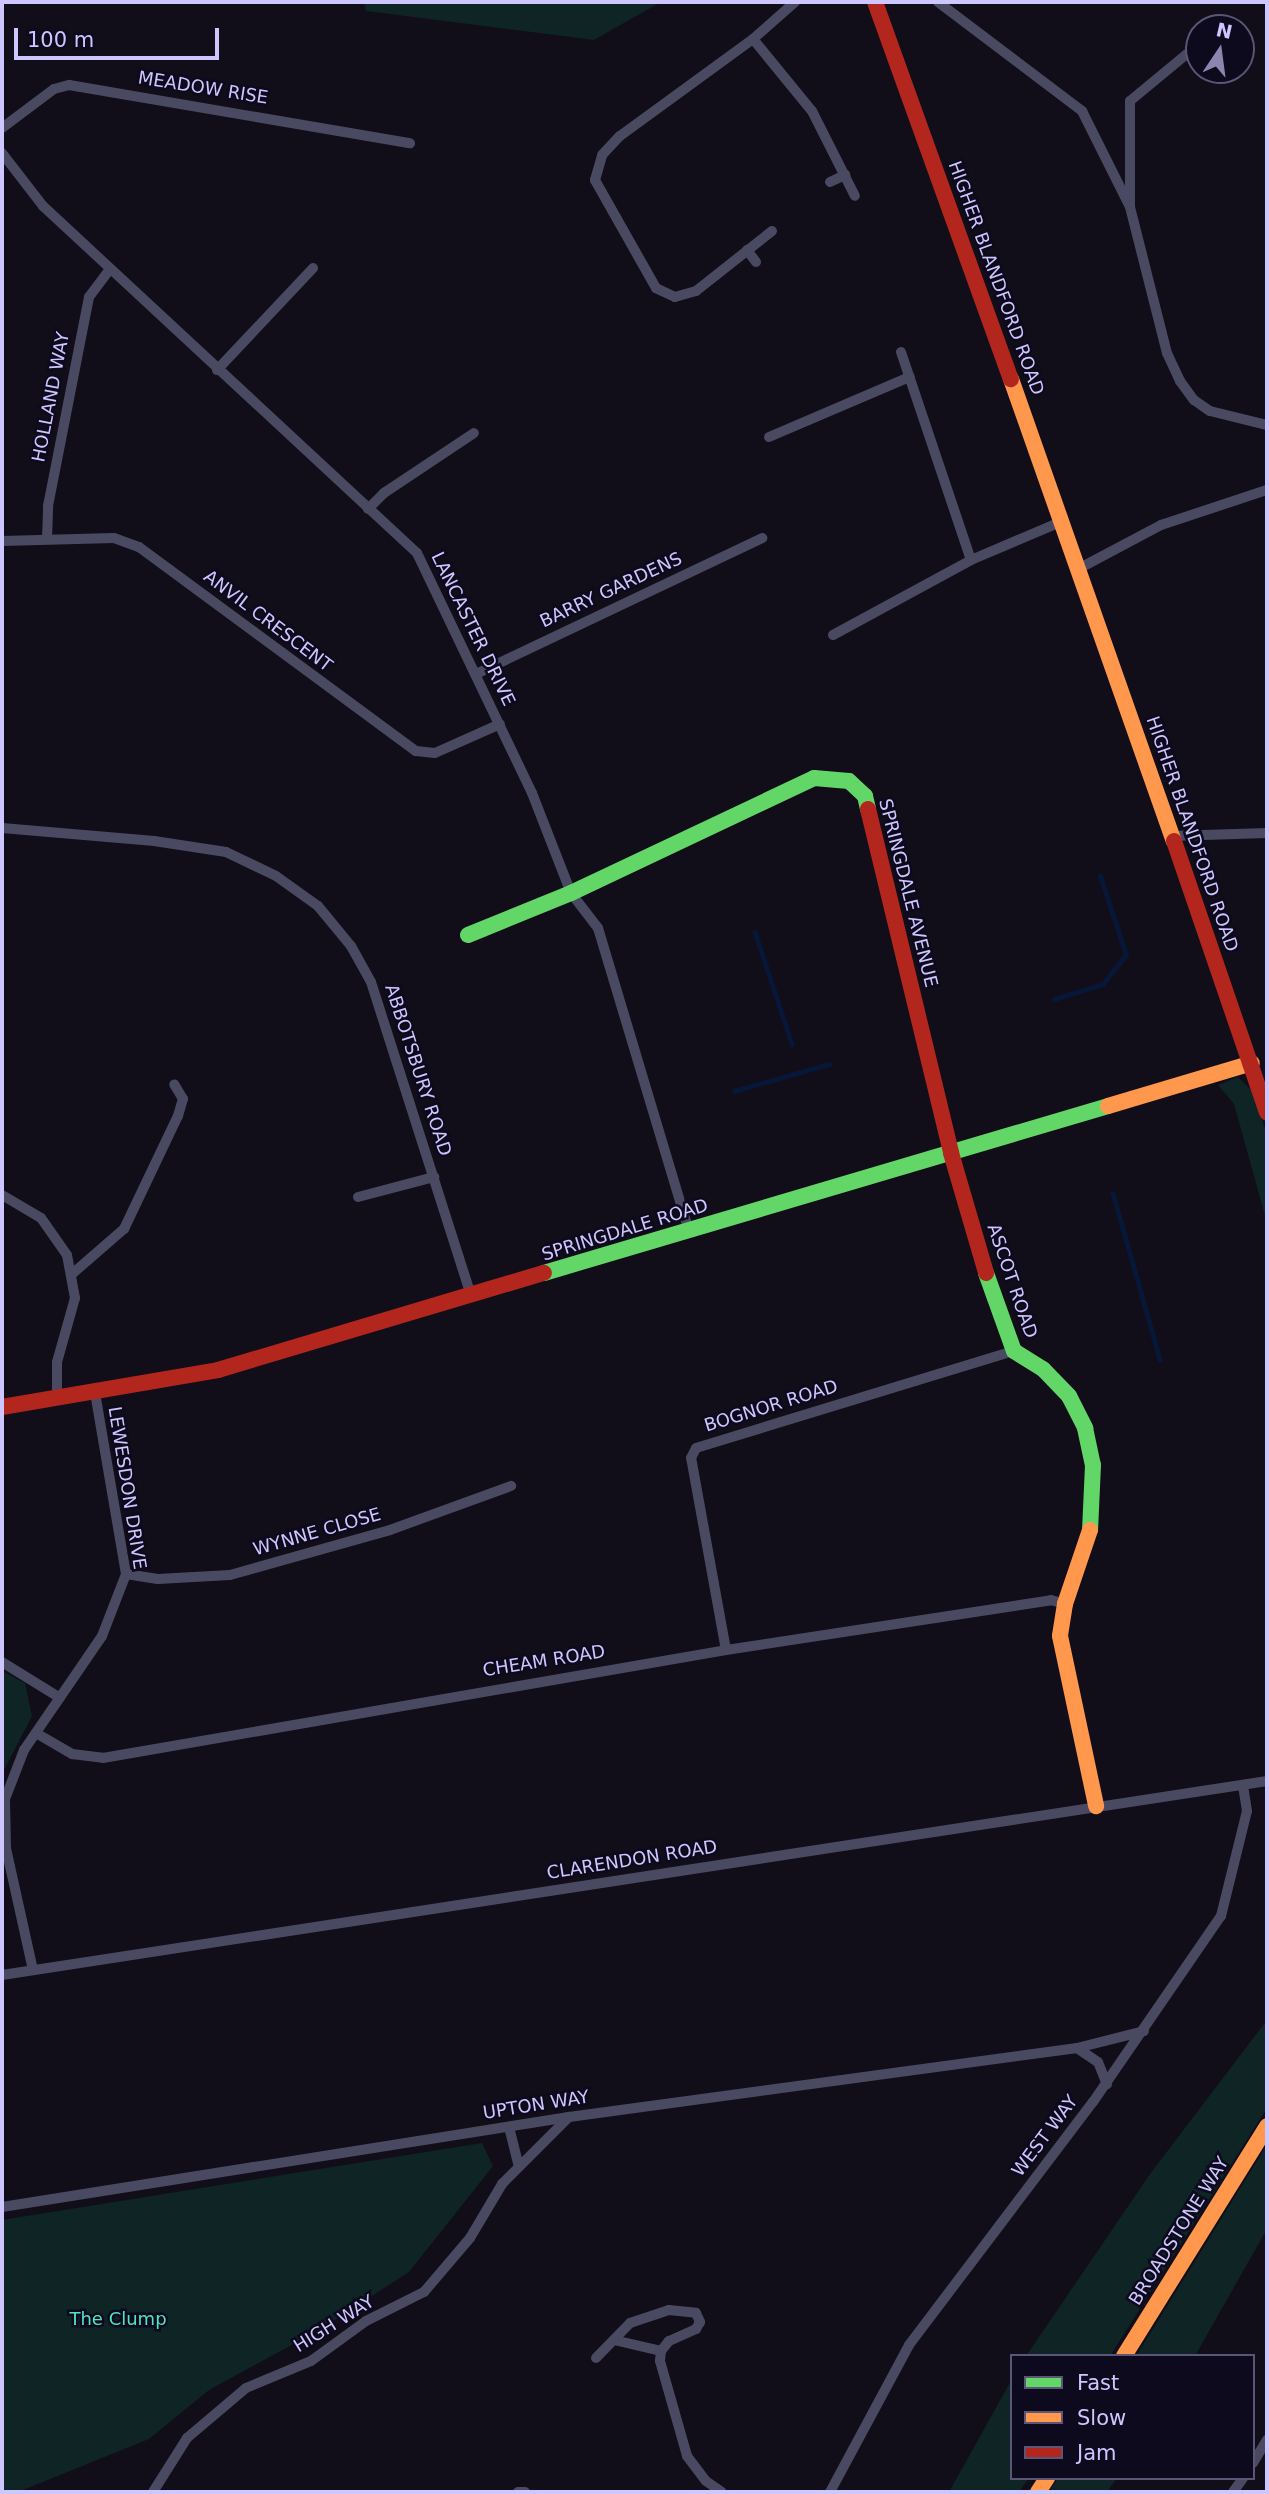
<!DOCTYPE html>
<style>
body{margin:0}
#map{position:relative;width:1269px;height:2494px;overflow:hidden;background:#110e19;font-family:"DejaVu Sans",sans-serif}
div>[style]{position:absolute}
.green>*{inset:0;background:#0e2425}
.stream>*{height:4.5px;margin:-2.25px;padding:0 2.25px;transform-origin:2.25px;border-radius:2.25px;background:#071737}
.street>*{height:10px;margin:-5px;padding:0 5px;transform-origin:5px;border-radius:5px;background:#4a4962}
.fast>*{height:16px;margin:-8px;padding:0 8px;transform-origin:8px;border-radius:8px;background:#63d668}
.slow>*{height:16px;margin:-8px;padding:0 8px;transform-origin:8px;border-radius:8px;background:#ff974d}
.jam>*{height:16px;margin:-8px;padding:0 8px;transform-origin:8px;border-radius:8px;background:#b3261e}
span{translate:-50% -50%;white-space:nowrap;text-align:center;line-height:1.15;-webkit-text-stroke:5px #0e0a1d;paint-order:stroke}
.street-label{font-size:18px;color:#cec6ff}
.park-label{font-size:18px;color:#4ce5c2}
.frame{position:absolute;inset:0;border:4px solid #cec6ff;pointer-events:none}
.legend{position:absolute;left:1010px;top:2354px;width:245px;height:126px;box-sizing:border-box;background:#0e0a1d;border:2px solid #5b5577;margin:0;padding:9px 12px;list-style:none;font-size:21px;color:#cec6ff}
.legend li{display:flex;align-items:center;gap:14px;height:35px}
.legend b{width:35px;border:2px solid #5b5577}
.north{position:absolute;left:1185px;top:14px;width:70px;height:70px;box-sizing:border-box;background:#0e0a1d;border:2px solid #5b5577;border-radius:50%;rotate:13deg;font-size:19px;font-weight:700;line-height:28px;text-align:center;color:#cec6ff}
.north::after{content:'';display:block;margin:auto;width:24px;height:32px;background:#8c86ae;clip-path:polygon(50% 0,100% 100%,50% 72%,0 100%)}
.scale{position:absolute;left:14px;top:28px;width:205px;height:32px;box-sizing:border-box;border:4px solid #cec6ff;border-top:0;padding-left:9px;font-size:21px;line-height:24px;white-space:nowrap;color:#cec6ff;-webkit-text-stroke:5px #0e0a1d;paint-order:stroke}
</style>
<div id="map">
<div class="green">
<i style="clip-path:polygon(364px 2px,661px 2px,594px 40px,366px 11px)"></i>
<i style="clip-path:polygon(1238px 1077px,1254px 1093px,1267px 1136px,1267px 1223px,1234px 1104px,1218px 1085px)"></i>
<i style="clip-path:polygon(2px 1671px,25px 1683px,32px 1716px,2px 1774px)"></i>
<i style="clip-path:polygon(1267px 2020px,1267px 2108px,1110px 2356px,1026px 2356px,1150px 2174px)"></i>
<i style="clip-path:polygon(482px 2143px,493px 2166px,409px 2272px,319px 2330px,209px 2390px,149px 2439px,18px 2492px,2px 2492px,2px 2220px)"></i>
<i style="clip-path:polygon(1267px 2145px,1267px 2229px,1195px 2356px,1136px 2356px)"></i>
<i style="clip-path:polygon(1012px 2379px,1012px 2478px,1029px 2478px,1019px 2492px,949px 2492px)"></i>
<i style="clip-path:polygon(1058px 2478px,1117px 2478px,1107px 2492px,1049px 2492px)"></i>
</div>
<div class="stream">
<i style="left:755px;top:932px;width:118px;rotate:71.7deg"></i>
<i style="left:1054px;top:999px;width:51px;rotate:-17deg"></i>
<i style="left:1103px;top:984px;width:37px;rotate:-52deg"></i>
<i style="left:1126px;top:955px;width:83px;rotate:-108.2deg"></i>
<i style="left:734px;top:1091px;width:99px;rotate:-15.9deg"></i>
<i style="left:1113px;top:1193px;width:173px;rotate:74.2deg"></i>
</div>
<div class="street">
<i style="left:938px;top:2px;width:181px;rotate:37.1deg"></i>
<i style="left:1082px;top:111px;width:107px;rotate:63.4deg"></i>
<i style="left:1130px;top:207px;width:151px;rotate:75.8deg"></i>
<i style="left:1167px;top:353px;width:31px;rotate:65deg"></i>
<i style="left:1180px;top:381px;width:24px;rotate:54deg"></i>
<i style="left:1194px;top:400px;width:19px;rotate:35deg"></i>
<i style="left:1210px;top:411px;width:59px;rotate:13.8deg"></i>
<i style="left:753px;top:39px;width:93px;rotate:50.7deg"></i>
<i style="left:812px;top:111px;width:95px;rotate:63.2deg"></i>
<i style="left:2px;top:128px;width:65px;rotate:-36.9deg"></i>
<i style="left:54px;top:89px;width:16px;rotate:-15deg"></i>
<i style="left:69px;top:85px;width:346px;rotate:9.7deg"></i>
<i style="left:2px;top:153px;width:67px;rotate:52.3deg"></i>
<i style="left:43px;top:206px;width:510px;rotate:42.86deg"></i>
<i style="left:417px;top:553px;width:266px;rotate:64.4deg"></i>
<i style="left:532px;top:793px;width:107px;rotate:68.7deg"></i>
<i style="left:571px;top:893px;width:44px;rotate:52.4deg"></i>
<i style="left:598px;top:928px;width:316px;rotate:73.3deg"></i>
<i style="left:830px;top:182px;width:17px;rotate:-25deg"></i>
<i style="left:1130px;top:205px;width:104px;rotate:-90deg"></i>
<i style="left:1130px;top:101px;width:89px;rotate:-39.6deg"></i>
<i style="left:772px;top:231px;width:97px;rotate:141.7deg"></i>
<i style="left:696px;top:291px;width:22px;rotate:164deg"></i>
<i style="left:675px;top:297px;width:21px;rotate:-155deg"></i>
<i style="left:656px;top:288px;width:124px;rotate:-119.5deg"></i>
<i style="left:595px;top:180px;width:26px;rotate:-74deg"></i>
<i style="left:602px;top:155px;width:26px;rotate:-47deg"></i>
<i style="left:620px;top:136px;width:165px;rotate:-36.1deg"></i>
<i style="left:753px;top:39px;width:56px;rotate:-41.4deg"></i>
<i style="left:747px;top:250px;width:15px;rotate:53deg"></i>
<i style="left:901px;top:352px;width:219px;rotate:71.4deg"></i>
<i style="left:217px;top:370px;width:140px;rotate:-46.7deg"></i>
<i style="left:769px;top:437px;width:153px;rotate:-23.1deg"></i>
<i style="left:368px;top:509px;width:23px;rotate:-45deg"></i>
<i style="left:384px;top:493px;width:108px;rotate:-33.7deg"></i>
<i style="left:47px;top:539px;width:33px;rotate:-88deg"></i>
<i style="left:48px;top:506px;width:213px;rotate:-78.9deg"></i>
<i style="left:89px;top:297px;width:35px;rotate:-53deg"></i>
<i style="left:2px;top:541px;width:112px;rotate:-1.5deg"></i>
<i style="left:114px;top:538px;width:27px;rotate:20deg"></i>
<i style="left:139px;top:547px;width:344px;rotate:36.4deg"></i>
<i style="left:416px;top:751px;width:19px;rotate:6deg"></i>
<i style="left:435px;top:753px;width:71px;rotate:-24deg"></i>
<i style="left:1080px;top:568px;width:92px;rotate:-28deg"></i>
<i style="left:1161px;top:525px;width:112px;rotate:-18.3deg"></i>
<i style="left:833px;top:635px;width:157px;rotate:-28.5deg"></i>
<i style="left:971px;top:560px;width:100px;rotate:-23deg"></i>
<i style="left:476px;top:674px;width:317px;rotate:-25.4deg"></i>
<i style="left:2px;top:828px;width:153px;rotate:4.9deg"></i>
<i style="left:154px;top:841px;width:73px;rotate:8.7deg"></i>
<i style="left:226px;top:852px;width:55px;rotate:25.6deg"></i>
<i style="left:276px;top:876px;width:52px;rotate:35.5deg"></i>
<i style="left:318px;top:906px;width:52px;rotate:50.5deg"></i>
<i style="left:351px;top:946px;width:41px;rotate:60.9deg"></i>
<i style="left:371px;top:982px;width:330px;rotate:72.3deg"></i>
<i style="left:1172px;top:836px;width:95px;rotate:-1.8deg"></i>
<i style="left:2px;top:1195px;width:45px;rotate:30.5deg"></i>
<i style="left:41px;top:1218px;width:45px;rotate:54.9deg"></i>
<i style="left:67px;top:1255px;width:44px;rotate:79.5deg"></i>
<i style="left:75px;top:1298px;width:66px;rotate:105.7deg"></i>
<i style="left:57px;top:1362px;width:36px;rotate:90deg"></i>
<i style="left:358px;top:1197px;width:79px;rotate:-14.7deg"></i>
<i style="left:72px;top:1274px;width:69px;rotate:-40.9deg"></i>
<i style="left:124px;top:1229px;width:125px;rotate:-64.5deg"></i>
<i style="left:178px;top:1116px;width:18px;rotate:-74deg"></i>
<i style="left:183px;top:1099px;width:17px;rotate:-121deg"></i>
<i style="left:126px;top:1574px;width:32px;rotate:9deg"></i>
<i style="left:158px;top:1579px;width:72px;rotate:-3.2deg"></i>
<i style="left:230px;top:1575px;width:166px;rotate:-15.7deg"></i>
<i style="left:390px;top:1530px;width:129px;rotate:-20deg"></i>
<i style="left:726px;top:1650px;width:195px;rotate:-100.3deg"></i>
<i style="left:691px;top:1458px;width:11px;rotate:-63deg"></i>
<i style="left:696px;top:1448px;width:332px;rotate:-17deg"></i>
<i style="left:2px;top:1662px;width:68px;rotate:31.8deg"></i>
<i style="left:36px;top:1733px;width:42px;rotate:30.3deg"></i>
<i style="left:72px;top:1754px;width:31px;rotate:7deg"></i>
<i style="left:103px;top:1758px;width:632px;rotate:-9.83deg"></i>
<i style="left:726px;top:1650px;width:329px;rotate:-8.7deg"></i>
<i style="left:1051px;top:1600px;width:15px;rotate:16deg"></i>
<i style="left:33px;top:1970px;width:125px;rotate:-102.5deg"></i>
<i style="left:6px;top:1848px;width:49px;rotate:-91.2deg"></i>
<i style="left:5px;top:1799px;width:53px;rotate:-68.8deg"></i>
<i style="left:24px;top:1750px;width:138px;rotate:-55.6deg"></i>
<i style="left:102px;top:1636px;width:66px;rotate:-68.8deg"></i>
<i style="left:126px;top:1574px;width:185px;rotate:-99.7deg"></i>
<i style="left:2px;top:1975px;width:1280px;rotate:-8.72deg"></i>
<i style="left:1077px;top:2048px;width:25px;rotate:34deg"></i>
<i style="left:1098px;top:2062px;width:24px;rotate:68deg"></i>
<i style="left:509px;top:2127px;width:41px;rotate:76deg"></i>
<i style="left:2px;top:2207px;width:574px;rotate:-9.02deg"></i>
<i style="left:569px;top:2117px;width:513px;rotate:-7.73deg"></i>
<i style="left:1077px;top:2048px;width:69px;rotate:-14.2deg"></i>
<i style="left:614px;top:2340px;width:48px;rotate:13.2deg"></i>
<i style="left:596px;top:2358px;width:49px;rotate:-45.8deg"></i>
<i style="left:630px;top:2323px;width:41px;rotate:-18.4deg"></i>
<i style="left:669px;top:2310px;width:27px;rotate:6deg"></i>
<i style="left:696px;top:2313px;width:10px;rotate:66deg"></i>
<i style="left:700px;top:2322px;width:8px;rotate:120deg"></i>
<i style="left:696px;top:2329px;width:30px;rotate:156deg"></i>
<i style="left:669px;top:2341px;width:13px;rotate:129deg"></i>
<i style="left:661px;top:2351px;width:10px;rotate:96deg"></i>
<i style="left:660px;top:2361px;width:99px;rotate:74.1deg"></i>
<i style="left:687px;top:2456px;width:31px;rotate:53deg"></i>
<i style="left:706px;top:2481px;width:19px;rotate:35deg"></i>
<i style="left:1253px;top:2463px;width:27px;rotate:-59deg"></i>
<i style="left:153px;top:2492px;width:64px;rotate:-57.8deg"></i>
<i style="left:187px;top:2438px;width:77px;rotate:-40.3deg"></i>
<i style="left:246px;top:2388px;width:70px;rotate:-22.6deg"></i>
<i style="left:311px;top:2361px;width:68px;rotate:-36deg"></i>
<i style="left:366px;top:2321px;width:65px;rotate:-26.6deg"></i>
<i style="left:424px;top:2292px;width:71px;rotate:-49.6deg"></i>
<i style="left:470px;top:2238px;width:63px;rotate:-59.3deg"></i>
<i style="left:502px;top:2184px;width:95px;rotate:-45deg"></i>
<i style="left:518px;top:2492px;width:7px"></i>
<i style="left:830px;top:2492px;width:167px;rotate:-61.7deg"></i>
<i style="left:909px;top:2345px;width:305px;rotate:-52.9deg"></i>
<i style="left:1093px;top:2102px;width:226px;rotate:-55.5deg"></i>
<i style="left:1221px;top:1916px;width:108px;rotate:-76.1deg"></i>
<i style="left:1247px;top:1811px;width:26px;rotate:-99deg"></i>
<i style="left:1233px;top:2492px;width:17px;rotate:-54deg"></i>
</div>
<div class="fast">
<i style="left:468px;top:935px;width:111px;rotate:-22.2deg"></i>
<i style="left:571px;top:893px;width:269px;rotate:-25.3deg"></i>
<i style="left:814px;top:778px;width:35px;rotate:5deg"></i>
<i style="left:849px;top:781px;width:22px;rotate:43deg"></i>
<i style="left:865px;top:796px;width:13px;rotate:77deg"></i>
<i style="left:544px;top:1273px;width:588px;rotate:-16.49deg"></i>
<i style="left:986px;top:1273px;width:83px;rotate:70.3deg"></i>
<i style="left:1014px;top:1351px;width:34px;rotate:32deg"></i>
<i style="left:1043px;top:1369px;width:37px;rotate:46deg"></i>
<i style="left:1069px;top:1396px;width:36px;rotate:63deg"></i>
<i style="left:1085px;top:1428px;width:38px;rotate:78deg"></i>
<i style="left:1093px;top:1465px;width:65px;rotate:92.6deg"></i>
</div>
<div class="slow">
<i style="left:1011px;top:379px;width:490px;rotate:70.6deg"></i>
<i style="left:1108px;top:1106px;width:150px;rotate:-16.6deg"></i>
<i style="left:1090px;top:1530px;width:78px;rotate:108.7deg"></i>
<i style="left:1065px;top:1604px;width:32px;rotate:99deg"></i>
<i style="left:1060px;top:1636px;width:174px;rotate:78deg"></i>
<i style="left:1124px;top:2356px;width:271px;rotate:-58.1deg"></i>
<i style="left:1038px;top:2492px;width:17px;rotate:-57deg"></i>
</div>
<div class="jam">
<i style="left:875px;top:2px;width:401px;rotate:70.2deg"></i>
<i style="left:868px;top:809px;width:354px;rotate:76.4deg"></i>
<i style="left:951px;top:1153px;width:125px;rotate:73.7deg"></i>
<i style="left:1174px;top:841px;width:287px;rotate:71.1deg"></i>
<i style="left:2px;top:1407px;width:219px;rotate:-9.7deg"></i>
<i style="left:218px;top:1370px;width:340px;rotate:-16.6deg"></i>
</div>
<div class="street-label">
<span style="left:203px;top:88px;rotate:9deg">MEADOW RISE</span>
<span style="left:996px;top:278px;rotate:70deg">HIGHER BLANDFORD ROAD</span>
<span style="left:51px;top:397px;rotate:-79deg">HOLLAND WAY</span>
<span style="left:611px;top:590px;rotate:-25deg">BARRY GARDENS</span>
<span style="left:268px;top:621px;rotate:37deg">ANVIL CRESCENT</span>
<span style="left:473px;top:629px;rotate:64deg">LANCASTER DRIVE</span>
<span style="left:1192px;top:834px;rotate:71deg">HIGHER BLANDFORD ROAD</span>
<span style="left:908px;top:893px;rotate:76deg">SPRINGDALE AVENUE</span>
<span style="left:418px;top:1070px;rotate:72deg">ABBOTSBURY ROAD</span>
<span style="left:625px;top:1230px;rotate:-17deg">SPRINGDALE ROAD</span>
<span style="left:1012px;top:1281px;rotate:71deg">ASCOT ROAD</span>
<span style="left:771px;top:1406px;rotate:-17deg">BOGNOR ROAD</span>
<span style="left:127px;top:1488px;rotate:81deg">LEWESDON DRIVE</span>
<span style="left:317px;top:1532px;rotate:-16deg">WYNNE CLOSE</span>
<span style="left:544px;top:1661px;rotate:-9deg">CHEAM ROAD</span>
<span style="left:632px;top:1860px;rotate:-9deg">CLARENDON ROAD</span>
<span style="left:536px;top:2105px;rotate:-9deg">UPTON WAY</span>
<span style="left:1045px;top:2136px;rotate:-53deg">WEST WAY</span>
<span style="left:1179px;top:2231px;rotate:-58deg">BROADSTONE WAY</span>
<span style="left:334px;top:2324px;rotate:-32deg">HIGH WAY</span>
</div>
<div class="park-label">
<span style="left:118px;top:2319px">The Clump</span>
</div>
<div class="frame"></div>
<ul class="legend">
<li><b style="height:9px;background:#63d668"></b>Fast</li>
<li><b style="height:9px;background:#ff974d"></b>Slow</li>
<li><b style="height:9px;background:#b3261e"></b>Jam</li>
</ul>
<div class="north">N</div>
<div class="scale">100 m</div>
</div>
